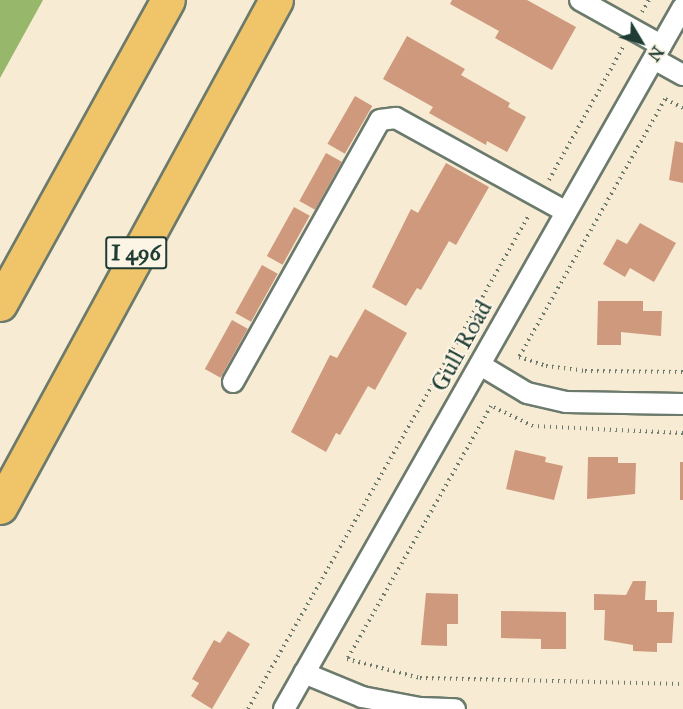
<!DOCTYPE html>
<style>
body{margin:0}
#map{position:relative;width:683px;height:709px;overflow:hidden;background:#f7ebd3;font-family:"IM FELL Great Primer",serif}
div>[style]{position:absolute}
.forest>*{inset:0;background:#97b76a}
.building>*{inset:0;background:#ce997d;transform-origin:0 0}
.path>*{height:4px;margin-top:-2px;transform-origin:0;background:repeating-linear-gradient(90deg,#6b7a6c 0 1.5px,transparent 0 6px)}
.roads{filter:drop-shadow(2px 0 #6b7a6c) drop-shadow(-2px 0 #6b7a6c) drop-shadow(0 2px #6b7a6c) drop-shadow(0 -2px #6b7a6c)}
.street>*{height:20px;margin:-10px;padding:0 10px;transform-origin:10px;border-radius:10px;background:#fff}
.highway>*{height:33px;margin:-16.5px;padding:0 16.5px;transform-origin:16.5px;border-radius:16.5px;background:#f0c469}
span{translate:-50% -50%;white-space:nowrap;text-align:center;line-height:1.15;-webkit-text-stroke:4.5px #fcf5e5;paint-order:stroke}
.shield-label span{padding:2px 4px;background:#fcf5e5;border:2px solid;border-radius:4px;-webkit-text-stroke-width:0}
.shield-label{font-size:22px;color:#1f3d34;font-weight:700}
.street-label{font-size:24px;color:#1f3d34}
.north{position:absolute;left:611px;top:12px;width:60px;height:60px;-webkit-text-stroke:4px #fcf5e5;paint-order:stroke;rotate:128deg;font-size:16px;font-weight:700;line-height:24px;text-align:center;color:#1f3d34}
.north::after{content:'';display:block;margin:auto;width:21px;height:27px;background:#1f3d34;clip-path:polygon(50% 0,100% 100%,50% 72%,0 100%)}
</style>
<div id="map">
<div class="forest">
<i style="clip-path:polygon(0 0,43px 0,0 78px)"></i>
</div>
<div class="building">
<i style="clip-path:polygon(452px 0,527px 0,576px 27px,552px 70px,495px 38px,499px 31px,450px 4px)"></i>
<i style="clip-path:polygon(407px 36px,465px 69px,461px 75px,510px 103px,508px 107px,526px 117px,507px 152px,487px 141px,486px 145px,429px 113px,433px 107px,383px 79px)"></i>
<i style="left:355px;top:96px;width:20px;height:55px;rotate:30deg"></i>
<i style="clip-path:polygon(675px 141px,683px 143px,683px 183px,669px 180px)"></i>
<i style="left:326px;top:153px;width:18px;height:55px;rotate:29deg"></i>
<i style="clip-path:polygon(446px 163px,489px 187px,456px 245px,449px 241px,421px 290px,417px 288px,406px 306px,372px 287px,411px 209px,418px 213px)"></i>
<i style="left:294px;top:207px;width:18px;height:56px;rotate:29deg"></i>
<i style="clip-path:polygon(640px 223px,676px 243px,654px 282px,630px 268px,625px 277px,603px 264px,617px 239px,627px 244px)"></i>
<i style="left:262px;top:265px;width:18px;height:55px;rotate:29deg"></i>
<i style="clip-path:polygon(598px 301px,643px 301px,643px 311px,662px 311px,661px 336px,621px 332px,621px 345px,597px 345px)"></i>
<i style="clip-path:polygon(365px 309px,407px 333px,375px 390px,368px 386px,340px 435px,336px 433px,326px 452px,291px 432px,330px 355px,337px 358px)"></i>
<i style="left:232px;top:320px;width:18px;height:56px;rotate:29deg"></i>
<i style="clip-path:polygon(515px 450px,546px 457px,545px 462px,563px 466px,554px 500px,506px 489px)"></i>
<i style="clip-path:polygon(588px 457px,618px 457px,618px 463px,636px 463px,635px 494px,587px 499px)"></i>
<i style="left:680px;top:462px;width:3px;height:38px"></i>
<i style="clip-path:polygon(633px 581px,646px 581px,645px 600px,657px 600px,657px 612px,674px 612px,672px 643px,657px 643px,657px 652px,633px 651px,633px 645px,604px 640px,605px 610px,594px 610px,594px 594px,626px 595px)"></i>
<i style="clip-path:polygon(426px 593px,458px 594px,458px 624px,447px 624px,447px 646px,421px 645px)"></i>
<i style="clip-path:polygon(501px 611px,566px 612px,566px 649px,541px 649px,541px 639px,501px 638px)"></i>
<i style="clip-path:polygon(228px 631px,250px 644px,212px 709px,191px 696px,199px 683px,192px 679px,214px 640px,220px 643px)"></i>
</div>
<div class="path">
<i style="left:642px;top:12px;width:14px;rotate:-60deg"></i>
<i style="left:683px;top:108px;width:20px;rotate:-153deg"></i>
<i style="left:665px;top:99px;width:296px;rotate:119.5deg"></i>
<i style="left:519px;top:357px;width:28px;rotate:18deg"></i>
<i style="left:546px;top:366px;width:39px;rotate:7deg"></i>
<i style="left:585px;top:371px;width:98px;rotate:0.6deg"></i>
<i style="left:549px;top:180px;width:154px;rotate:-60.9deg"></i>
<i style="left:683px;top:433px;width:150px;rotate:-177.3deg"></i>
<i style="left:533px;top:426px;width:47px;rotate:-154.5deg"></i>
<i style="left:491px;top:406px;width:291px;rotate:119.6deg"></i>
<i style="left:347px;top:659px;width:75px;rotate:14.6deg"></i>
<i style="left:420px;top:678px;width:263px;rotate:1.3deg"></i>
<i style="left:248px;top:709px;width:568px;rotate:-60.37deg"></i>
</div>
<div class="roads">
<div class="street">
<i style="left:580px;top:0;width:93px;rotate:29.1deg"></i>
<i style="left:654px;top:59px;width:33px;rotate:29deg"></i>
<i style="left:482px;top:366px;width:52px;rotate:31deg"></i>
<i style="left:527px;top:393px;width:40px;rotate:13deg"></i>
<i style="left:566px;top:402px;width:117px;rotate:1deg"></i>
<i style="left:233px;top:382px;width:300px;rotate:-60.7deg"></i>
<i style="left:380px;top:120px;width:16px;rotate:-7deg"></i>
<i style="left:396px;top:118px;width:194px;rotate:28.9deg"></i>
<i style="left:304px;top:673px;width:63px;rotate:22.5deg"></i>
<i style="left:362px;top:697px;width:59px;rotate:10.7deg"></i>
<i style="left:420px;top:708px;width:35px;rotate:2deg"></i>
<i style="left:284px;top:709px;width:807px;rotate:-60.39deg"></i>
</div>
<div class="highway">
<i style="left:0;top:304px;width:347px;rotate:-61.1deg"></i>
<i style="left:0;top:507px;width:577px;rotate:-61.44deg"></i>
</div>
</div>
<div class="shield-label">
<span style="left:136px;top:253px">I 496</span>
</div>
<div class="street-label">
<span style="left:462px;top:346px;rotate:-61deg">Gull Road</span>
</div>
<div class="north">N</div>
</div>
